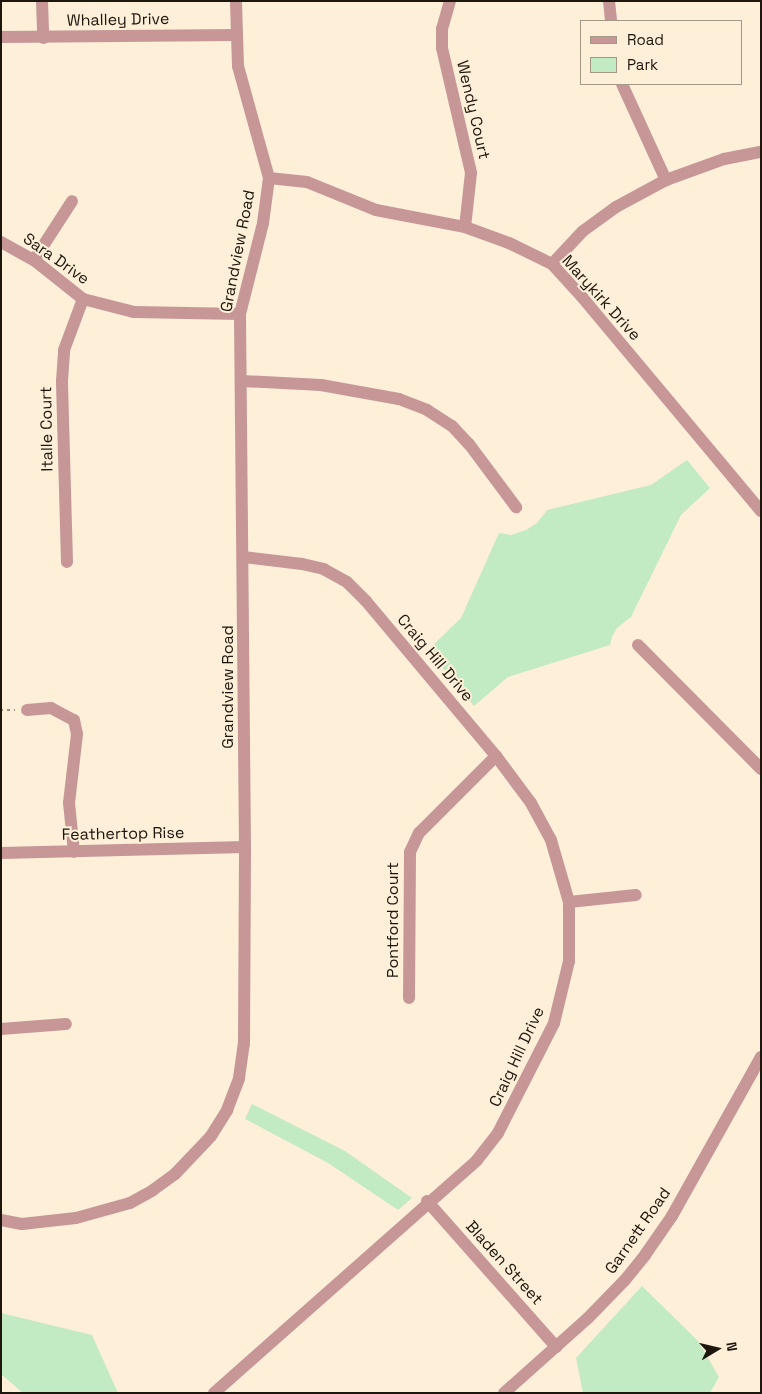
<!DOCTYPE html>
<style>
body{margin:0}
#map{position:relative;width:762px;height:1394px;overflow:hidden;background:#fdefd8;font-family:"Space Grotesk",sans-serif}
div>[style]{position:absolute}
.green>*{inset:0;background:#c3ebc3}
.path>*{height:2.5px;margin-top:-1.25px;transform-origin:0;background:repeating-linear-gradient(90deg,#9b907f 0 2.5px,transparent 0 6.5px)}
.street>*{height:12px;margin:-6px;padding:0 6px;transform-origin:6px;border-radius:6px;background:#c79798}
span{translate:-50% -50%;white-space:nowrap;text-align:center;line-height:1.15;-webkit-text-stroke:4px #fdefd8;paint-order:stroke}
.street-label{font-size:16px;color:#1c160c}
.frame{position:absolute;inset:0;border:2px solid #1c160c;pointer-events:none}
.legend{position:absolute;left:580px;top:20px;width:162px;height:65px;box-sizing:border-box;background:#fdefd8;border:1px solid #a39886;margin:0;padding:6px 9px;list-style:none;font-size:15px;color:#1c160c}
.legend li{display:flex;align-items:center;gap:10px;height:25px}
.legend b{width:25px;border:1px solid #a39886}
.north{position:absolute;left:692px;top:1324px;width:50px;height:50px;-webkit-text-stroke:4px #fdefd8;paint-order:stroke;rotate:81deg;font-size:14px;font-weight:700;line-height:20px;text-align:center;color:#1c160c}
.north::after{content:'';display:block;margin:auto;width:18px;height:22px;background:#1c160c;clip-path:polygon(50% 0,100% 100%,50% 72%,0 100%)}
</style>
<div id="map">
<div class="green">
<i style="clip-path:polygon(687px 460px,710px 488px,681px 515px,631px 617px,617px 628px,612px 637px,610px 645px,508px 677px,474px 706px,428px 650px,461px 618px,499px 533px,511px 535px,526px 530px,537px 523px,547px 510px,651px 485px)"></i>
<i style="clip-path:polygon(252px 1104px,345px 1151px,412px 1198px,398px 1210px,328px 1163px,245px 1119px)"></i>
<i style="clip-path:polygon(642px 1286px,698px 1341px,719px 1377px,710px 1393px,583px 1393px,576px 1358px)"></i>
<i style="clip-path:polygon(1px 1313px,92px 1335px,118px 1393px,23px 1393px,1px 1374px)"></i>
</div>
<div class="path">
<i style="left:1px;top:710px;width:14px"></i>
</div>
<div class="street">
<i style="left:42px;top:1px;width:37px;rotate:88deg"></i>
<i style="left:450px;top:1px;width:29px;rotate:106deg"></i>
<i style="left:442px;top:29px;width:19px;rotate:90deg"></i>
<i style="left:442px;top:48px;width:128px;rotate:76.9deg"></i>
<i style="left:471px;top:173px;width:54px;rotate:96.3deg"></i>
<i style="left:609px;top:1px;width:20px;rotate:84deg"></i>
<i style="left:1px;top:37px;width:235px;rotate:-0.5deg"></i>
<i style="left:622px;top:84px;width:106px;rotate:65.4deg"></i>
<i style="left:269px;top:178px;width:38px;rotate:6deg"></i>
<i style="left:307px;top:182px;width:74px;rotate:22.1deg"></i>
<i style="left:376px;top:210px;width:91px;rotate:10.8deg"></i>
<i style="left:465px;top:227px;width:47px;rotate:20deg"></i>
<i style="left:509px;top:243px;width:48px;rotate:26deg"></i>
<i style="left:552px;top:264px;width:45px;rotate:47.7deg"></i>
<i style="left:582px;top:297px;width:279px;rotate:50.1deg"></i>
<i style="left:1px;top:242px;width:38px;rotate:29deg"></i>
<i style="left:34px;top:260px;width:63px;rotate:38.5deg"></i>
<i style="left:83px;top:299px;width:53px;rotate:14.3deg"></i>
<i style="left:134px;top:312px;width:106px;rotate:1.1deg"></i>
<i style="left:34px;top:260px;width:70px;rotate:-57.2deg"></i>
<i style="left:552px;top:264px;width:45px;rotate:-46.8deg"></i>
<i style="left:583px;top:231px;width:41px;rotate:-36deg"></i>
<i style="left:616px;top:207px;width:57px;rotate:-28.4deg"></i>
<i style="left:666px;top:180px;width:62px;rotate:-19.9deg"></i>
<i style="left:724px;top:159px;width:38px;rotate:-11deg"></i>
<i style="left:242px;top:381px;width:79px;rotate:2.9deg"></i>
<i style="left:321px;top:385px;width:79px;rotate:10.2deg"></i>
<i style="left:399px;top:399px;width:30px;rotate:21deg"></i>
<i style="left:427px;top:410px;width:30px;rotate:33deg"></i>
<i style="left:452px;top:426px;width:25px;rotate:47deg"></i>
<i style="left:469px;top:444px;width:79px;rotate:53.3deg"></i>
<i style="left:67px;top:562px;width:181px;rotate:-91.6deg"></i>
<i style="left:62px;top:381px;width:31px;rotate:-86deg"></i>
<i style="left:64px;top:350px;width:54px;rotate:-69.6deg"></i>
<i style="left:638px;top:645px;width:175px;rotate:45.2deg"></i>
<i style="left:27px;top:710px;width:24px;rotate:-5deg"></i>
<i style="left:51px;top:708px;width:26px;rotate:28deg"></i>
<i style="left:74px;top:720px;width:14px;rotate:78deg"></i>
<i style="left:77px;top:734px;width:69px;rotate:96.6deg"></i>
<i style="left:69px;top:803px;width:49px;rotate:84.2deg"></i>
<i style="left:1px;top:853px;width:244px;rotate:-1.4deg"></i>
<i style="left:569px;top:902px;width:67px;rotate:-6deg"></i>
<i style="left:409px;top:998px;width:146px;rotate:-89.6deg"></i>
<i style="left:410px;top:852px;width:21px;rotate:-65deg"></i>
<i style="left:419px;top:833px;width:109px;rotate:-45deg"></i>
<i style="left:1px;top:1029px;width:65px;rotate:-4.4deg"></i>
<i style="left:427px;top:1201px;width:195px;rotate:48.5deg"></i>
<i style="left:1px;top:1220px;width:21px;rotate:11deg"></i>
<i style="left:22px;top:1224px;width:54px;rotate:-6.3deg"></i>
<i style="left:76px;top:1218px;width:56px;rotate:-15.5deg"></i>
<i style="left:130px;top:1203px;width:26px;rotate:-29deg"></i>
<i style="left:153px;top:1190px;width:27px;rotate:-36deg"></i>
<i style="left:175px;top:1174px;width:52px;rotate:-46.5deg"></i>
<i style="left:211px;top:1136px;width:31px;rotate:-58deg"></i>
<i style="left:227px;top:1110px;width:34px;rotate:-69deg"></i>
<i style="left:239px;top:1078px;width:34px;rotate:-82deg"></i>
<i style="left:244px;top:1044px;width:197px;rotate:-89.7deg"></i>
<i style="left:245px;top:847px;width:533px;rotate:-90.54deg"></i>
<i style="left:240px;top:314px;width:94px;rotate:-75.8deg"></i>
<i style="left:263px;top:223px;width:45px;rotate:-82.4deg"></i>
<i style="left:269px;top:178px;width:116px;rotate:-105.5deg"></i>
<i style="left:238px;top:66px;width:65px;rotate:-91.8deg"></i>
<i style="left:214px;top:1393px;width:351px;rotate:-41.5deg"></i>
<i style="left:477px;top:1160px;width:34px;rotate:-52deg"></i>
<i style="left:498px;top:1133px;width:123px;rotate:-63deg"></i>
<i style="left:554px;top:1023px;width:64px;rotate:-76.4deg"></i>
<i style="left:569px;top:961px;width:59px;rotate:-90deg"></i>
<i style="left:569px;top:902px;width:65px;rotate:-106.2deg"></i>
<i style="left:551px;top:840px;width:42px;rotate:-118.4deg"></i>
<i style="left:531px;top:803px;width:59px;rotate:-126.7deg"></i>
<i style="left:496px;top:756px;width:202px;rotate:-130deg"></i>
<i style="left:366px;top:601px;width:27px;rotate:-135deg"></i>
<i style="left:347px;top:582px;width:26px;rotate:-151deg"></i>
<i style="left:324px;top:569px;width:23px;rotate:-167deg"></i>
<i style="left:302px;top:564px;width:59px;rotate:-173.2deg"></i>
<i style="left:504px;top:1393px;width:113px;rotate:-41.8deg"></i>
<i style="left:588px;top:1318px;width:53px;rotate:-45.8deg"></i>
<i style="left:625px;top:1280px;width:32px;rotate:-51deg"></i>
<i style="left:645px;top:1255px;width:47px;rotate:-55.3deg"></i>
<i style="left:672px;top:1216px;width:182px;rotate:-60.8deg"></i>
</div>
<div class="street-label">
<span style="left:118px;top:20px;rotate:-1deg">Whalley Drive</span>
<span style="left:473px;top:110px;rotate:77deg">Wendy Court</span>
<span style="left:238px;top:251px;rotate:-79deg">Grandview Road</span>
<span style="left:56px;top:259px;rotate:35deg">Sara Drive</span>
<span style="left:601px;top:298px;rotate:48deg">Marykirk Drive</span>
<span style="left:47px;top:429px;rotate:-91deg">Italle Court</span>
<span style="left:435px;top:658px;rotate:50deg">Craig Hill Drive</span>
<span style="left:228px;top:687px;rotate:-90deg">Grandview Road</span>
<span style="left:123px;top:834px;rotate:-1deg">Feathertop Rise</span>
<span style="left:393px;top:920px;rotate:-90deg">Pontford Court</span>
<span style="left:517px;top:1057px;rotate:-65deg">Craig Hill Drive</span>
<span style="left:638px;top:1231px;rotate:-55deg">Garnett Road</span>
<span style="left:504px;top:1263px;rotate:48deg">Bladen Street</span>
</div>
<div class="frame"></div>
<ul class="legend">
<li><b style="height:6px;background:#c79798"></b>Road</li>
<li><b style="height:14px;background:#c3ebc3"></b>Park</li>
</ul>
<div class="north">N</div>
</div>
